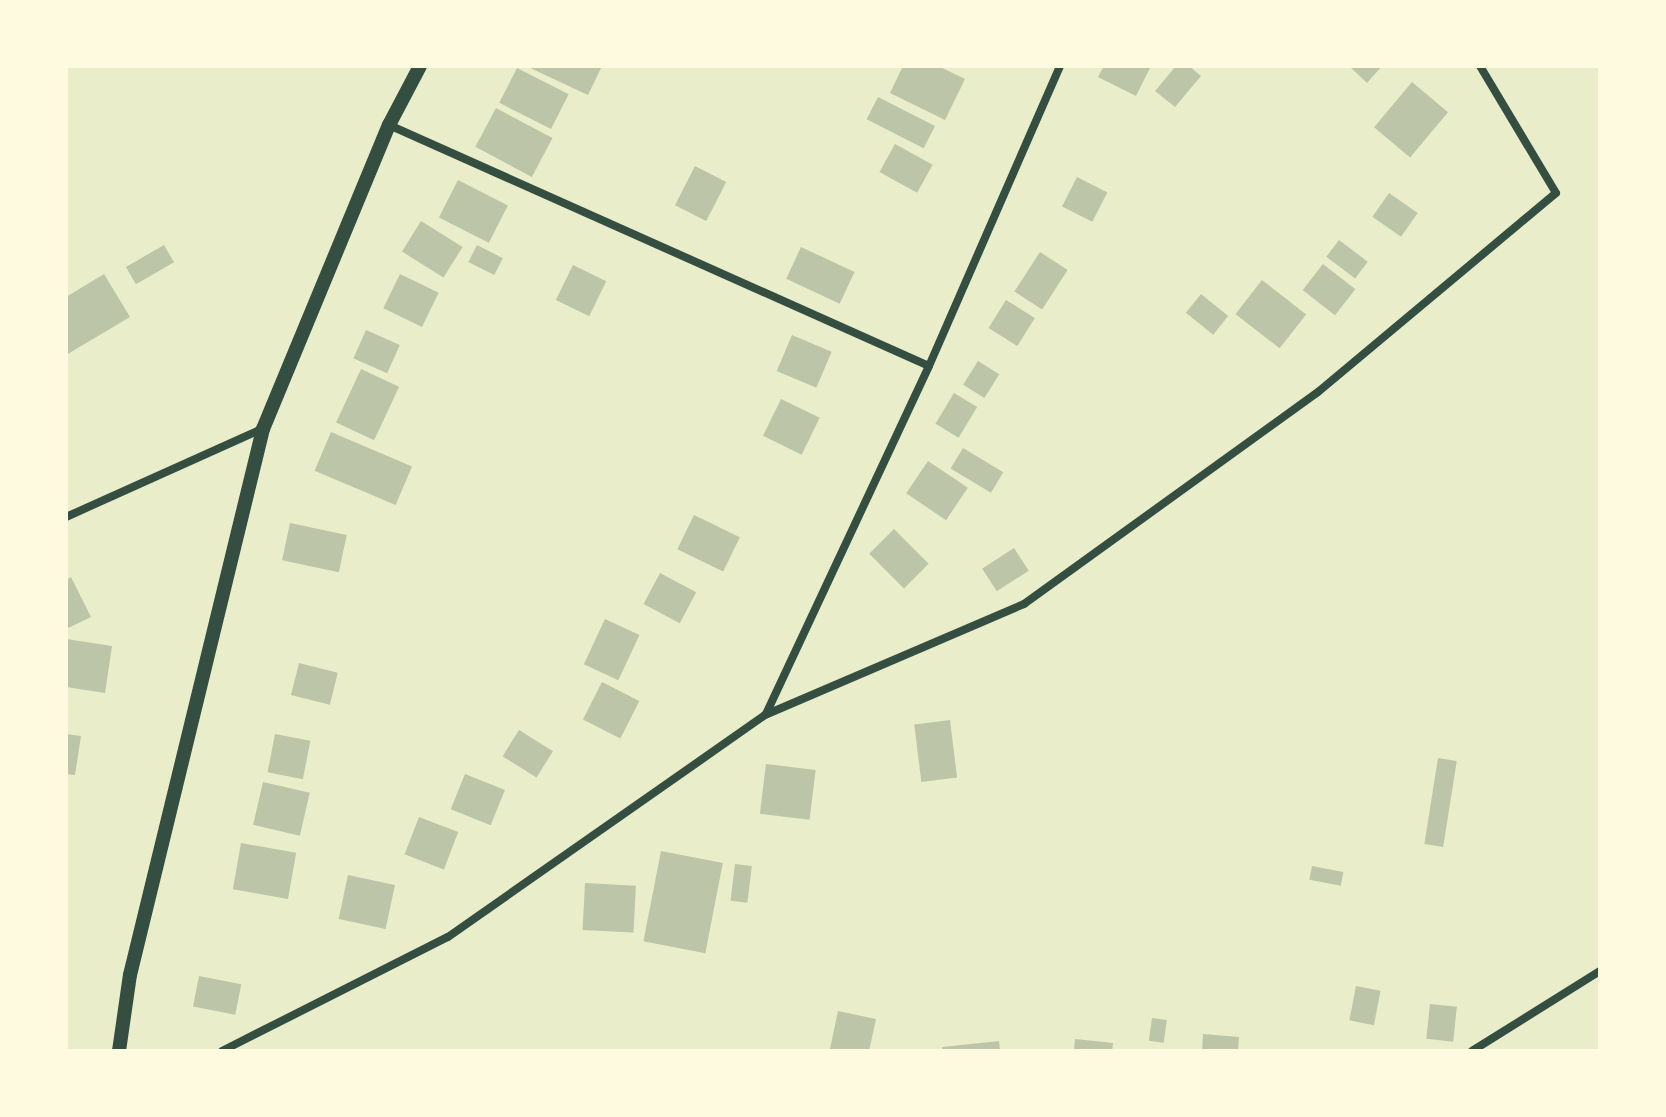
<!DOCTYPE html>
<style>
body{margin:0}
#map{position:relative;width:1666px;height:1117px;overflow:hidden;background:#e9edc9;font-family:Inter,sans-serif}
div>[style]{position:absolute}
.building>*{inset:0;background:#bcc5a7;transform-origin:0 0}
.minor>*{height:8px;margin:-4px;padding:0 4px;transform-origin:4px;border-radius:4px;background:#344e41}
.tertiary>*{height:14px;margin:-7px;padding:0 7px;transform-origin:7px;border-radius:7px;background:#344e41}
span{translate:-50% -50%;white-space:nowrap;text-align:center;line-height:1.15;-webkit-text-stroke:8px #fefae0;paint-order:stroke}
.frame{position:absolute;inset:0;border:68px solid #fefae0;pointer-events:none}
</style>
<div id="map">
<div class="building">
<i style="clip-path:polygon(526px 66px,602px 66px,588px 95px)"></i>
<i style="clip-path:polygon(903px 66px,938px 66px,965px 79px,945px 120px,890px 93px)"></i>
<i style="clip-path:polygon(1104px 66px,1151px 66px,1136px 96px,1098px 77px)"></i>
<i style="clip-path:polygon(1176px 66px,1189px 66px,1201px 76px,1175px 107px,1155px 91px)"></i>
<i style="clip-path:polygon(1349px 66px,1382px 66px,1367px 83px)"></i>
<i style="left:517px;top:68px;width:58px;height:39px;rotate:27deg"></i>
<i style="left:1412px;top:82px;width:47px;height:59px;rotate:40deg"></i>
<i style="left:878px;top:97px;width:64px;height:25px;rotate:27deg"></i>
<i style="left:496px;top:108px;width:64px;height:44px;rotate:28deg"></i>
<i style="left:895px;top:144px;width:43px;height:32px;rotate:29deg"></i>
<i style="left:695px;top:166px;width:35px;height:44px;rotate:27deg"></i>
<i style="left:1077px;top:177px;width:34px;height:33px;rotate:27deg"></i>
<i style="left:458px;top:180px;width:56px;height:42px;rotate:27deg"></i>
<i style="left:1389px;top:193px;width:35px;height:29px;rotate:35deg"></i>
<i style="left:421px;top:221px;width:49px;height:36px;rotate:32deg"></i>
<i style="left:1339px;top:240px;width:36px;height:21px;rotate:37deg"></i>
<i style="left:164px;top:245px;width:20px;height:44px;rotate:60deg"></i>
<i style="left:477px;top:245px;width:29px;height:19px;rotate:27deg"></i>
<i style="left:801px;top:247px;width:59px;height:35px;rotate:25deg"></i>
<i style="left:1040px;top:252px;width:33px;height:47px;rotate:33deg"></i>
<i style="left:1323px;top:264px;width:41px;height:33px;rotate:38deg"></i>
<i style="left:573px;top:265px;width:37px;height:39px;rotate:26deg"></i>
<i style="clip-path:polygon(104px 274px,130px 317px,66px 355px,66px 297px)"></i>
<i style="left:400px;top:274px;width:43px;height:38px;rotate:26deg"></i>
<i style="left:1262px;top:280px;width:56px;height:43px;rotate:38deg"></i>
<i style="left:1201px;top:294px;width:35px;height:24px;rotate:39deg"></i>
<i style="left:1006px;top:300px;width:34px;height:33px;rotate:32deg"></i>
<i style="left:366px;top:330px;width:37px;height:31px;rotate:24deg"></i>
<i style="left:792px;top:335px;width:43px;height:39px;rotate:23deg"></i>
<i style="left:978px;top:361px;width:25px;height:28px;rotate:32deg"></i>
<i style="left:361px;top:369px;width:42px;height:59px;rotate:25deg"></i>
<i style="left:954px;top:393px;width:27px;height:36px;rotate:31deg"></i>
<i style="left:781px;top:399px;width:43px;height:41px;rotate:26deg"></i>
<i style="left:331px;top:432px;width:88px;height:42px;rotate:23deg"></i>
<i style="left:963px;top:448px;width:47px;height:24px;rotate:31deg"></i>
<i style="left:928px;top:461px;width:48px;height:39px;rotate:34deg"></i>
<i style="left:694px;top:515px;width:51px;height:38px;rotate:26deg"></i>
<i style="left:290px;top:523px;width:58px;height:38px;rotate:12deg"></i>
<i style="left:894px;top:529px;width:49px;height:35px;rotate:45deg"></i>
<i style="left:1014px;top:548px;width:27px;height:38px;rotate:57deg"></i>
<i style="left:660px;top:573px;width:41px;height:35px;rotate:28deg"></i>
<i style="clip-path:polygon(71px 577px,91px 617px,66px 629px,66px 580px)"></i>
<i style="left:605px;top:619px;width:38px;height:50px;rotate:25deg"></i>
<i style="clip-path:polygon(66px 639px,112px 646px,105px 693px,66px 687px)"></i>
<i style="left:299px;top:663px;width:40px;height:33px;rotate:14deg"></i>
<i style="left:602px;top:682px;width:42px;height:42px;rotate:27deg"></i>
<i style="left:950px;top:720px;width:58px;height:36px;rotate:83deg"></i>
<i style="left:519px;top:730px;width:40px;height:31px;rotate:32deg"></i>
<i style="clip-path:polygon(66px 734px,81px 736px,75px 775px,66px 774px)"></i>
<i style="left:275px;top:734px;width:36px;height:39px;rotate:11deg"></i>
<i style="left:1438px;top:758px;width:19px;height:87px;rotate:9deg"></i>
<i style="left:766px;top:764px;width:50px;height:50px;rotate:7deg"></i>
<i style="left:465px;top:774px;width:43px;height:38px;rotate:22deg"></i>
<i style="left:263px;top:782px;width:48px;height:44px;rotate:13deg"></i>
<i style="left:419px;top:817px;width:42px;height:40px;rotate:21deg"></i>
<i style="left:241px;top:843px;width:56px;height:47px;rotate:10deg"></i>
<i style="left:661px;top:851px;width:63px;height:92px;rotate:11deg"></i>
<i style="left:735px;top:864px;width:17px;height:37px;rotate:7deg"></i>
<i style="left:1312px;top:866px;width:32px;height:14px;rotate:11deg"></i>
<i style="left:348px;top:875px;width:48px;height:45px;rotate:12deg"></i>
<i style="left:585px;top:883px;width:51px;height:47px;rotate:3deg"></i>
<i style="left:199px;top:976px;width:43px;height:31px;rotate:11deg"></i>
<i style="left:1356px;top:986px;width:25px;height:35px;rotate:11deg"></i>
<i style="left:1430px;top:1004px;width:27px;height:35px;rotate:6deg"></i>
<i style="clip-path:polygon(838px 1011px,876px 1019px,869px 1051px,830px 1049px)"></i>
<i style="left:1152px;top:1018px;width:15px;height:23px;rotate:8deg"></i>
<i style="clip-path:polygon(1203px 1034px,1239px 1037px,1238px 1051px,1202px 1051px)"></i>
<i style="clip-path:polygon(1075px 1039px,1113px 1043px,1112px 1051px,1074px 1051px)"></i>
<i style="left:999px;top:1041px;width:10px;height:57px;rotate:84deg"></i>
</div>
<div class="minor">
<i style="left:389px;top:125px;width:591px;rotate:24.05deg"></i>
<i style="left:66px;top:517px;width:215px;rotate:-24.2deg"></i>
<i style="left:766px;top:714px;width:384px;rotate:-64.9deg"></i>
<i style="left:929px;top:366px;width:327px;rotate:-66.4deg"></i>
<i style="left:222px;top:1051px;width:253px;rotate:-26.8deg"></i>
<i style="left:448px;top:937px;width:387px;rotate:-35deg"></i>
<i style="left:765px;top:715px;width:282px;rotate:-23.2deg"></i>
<i style="left:1024px;top:604px;width:362px;rotate:-35.8deg"></i>
<i style="left:1318px;top:392px;width:310px;rotate:-39.9deg"></i>
<i style="left:1556px;top:193px;width:148px;rotate:-120.9deg"></i>
<i style="left:1472px;top:1051px;width:151px;rotate:-32deg"></i>
</div>
<div class="tertiary">
<i style="left:119px;top:1051px;width:77px;rotate:-81.8deg"></i>
<i style="left:130px;top:975px;width:562px;rotate:-76.31deg"></i>
<i style="left:263px;top:429px;width:329px;rotate:-67.5deg"></i>
<i style="left:389px;top:125px;width:67px;rotate:-62.3deg"></i>
</div>
<div class="frame"></div>
</div>
